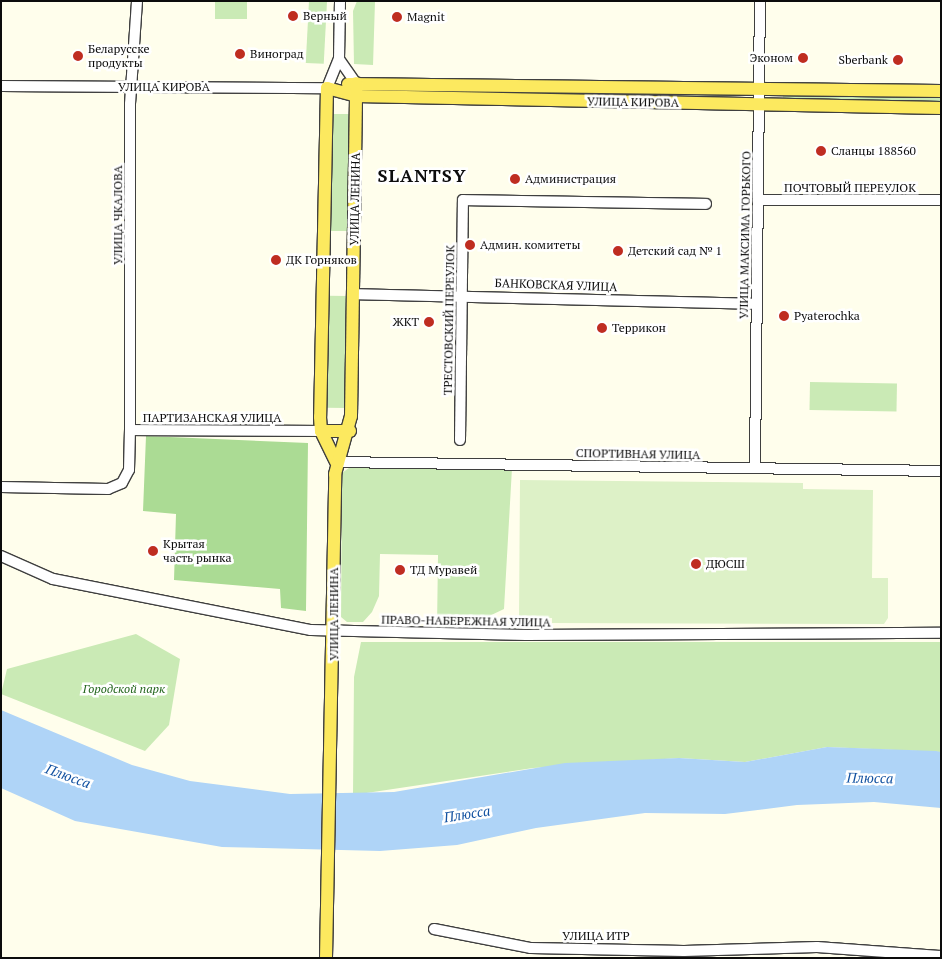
<!DOCTYPE html>
<meta charset="utf-8">
<style>
body{margin:0}
#map{position:relative;width:942px;height:959px;overflow:hidden;background:#fffeec;font-family:"PT Serif",serif}
div>[style]{position:absolute}
.green>*{inset:0;background:#caeab5;transform-origin:0 0}
.forest>*{inset:0;background:#abdb94}
.pitch>*{inset:0;background:#ddf1c7}
.water>*{inset:0;background:#afd4f7}
.roads{filter:drop-shadow(1px 0 #3f3f3f) drop-shadow(-1px 0 #3f3f3f) drop-shadow(0 1px #3f3f3f) drop-shadow(0 -1px #3f3f3f)}
.minor>*{height:10px;margin:-5px;padding:0 5px;transform-origin:5px;border-radius:5px;background:#fff}
.major>*{height:12px;margin:-6px;padding:0 6px;transform-origin:6px;border-radius:6px;background:#fce95f}
.dots>*{width:14px;height:14px;translate:-50% -50%;box-sizing:border-box;border:2px solid #fff;border-radius:50%}
span{translate:-50% -50%;white-space:nowrap;text-align:center;line-height:1.15;-webkit-text-stroke:5px #fff;paint-order:stroke}
.poi-label{font-size:12px;color:#0c0c0c}
.left{translate:0 -50%;text-align:left}
.right{translate:-100% -50%;text-align:right}
.street-label{font-size:12px;color:#0c0c0c}
.park-label{font-size:12px;color:#22651c;font-style:italic}
.water-label{font-size:14px;color:#1352a1;font-style:italic}
.district-label{font-size:18px;color:#0c0c0c;font-weight:700;letter-spacing:1px}
.frame{position:absolute;inset:0;border:2px solid #0c0c0c;pointer-events:none}
</style>
<div id="map">
<div class="green">
<i style="left:215px;top:1px;width:32px;height:18px"></i>
<i style="left:309px;top:1px;width:18px;height:62px;rotate:3deg"></i>
<i style="clip-path:polygon(357px 1px,375px 1px,373px 65px,354px 64px,353px 11px)"></i>
<i style="clip-path:polygon(399px 88px,745px 93px,747px 96px,402px 93px)"></i>
<i style="clip-path:polygon(783px 95px,941px 96px,941px 103px,783px 100px)"></i>
<i style="left:331px;top:114px;width:20px;height:117px"></i>
<i style="left:348px;top:296px;width:112px;height:20px;rotate:91deg"></i>
<i style="left:810px;top:382px;width:87px;height:28px;rotate:1deg"></i>
<i style="clip-path:polygon(353px 465px,512px 468px,504px 609px,466px 627px,437px 627px,438px 555px,380px 554px,379px 596px,372px 612px,363px 622px,347px 622px,341px 617px,342px 473px)"></i>
<i style="clip-path:polygon(136px 634px,180px 659px,169px 725px,145px 751px,1px 694px,7px 669px)"></i>
<i style="clip-path:polygon(361px 642px,941px 642px,941px 752px,827px 747px,745px 762px,679px 758px,533px 768px,353px 795px,354px 677px)"></i>
</div>
<div class="forest">
<i style="clip-path:polygon(146px 436px,308px 443px,306px 611px,281px 608px,280px 589px,174px 580px,176px 514px,143px 511px)"></i>
</div>
<div class="pitch">
<i style="clip-path:polygon(520px 480px,803px 483px,803px 489px,873px 490px,872px 578px,888px 578px,888px 618px,884px 624px,552px 623px,552px 618px,519px 617px)"></i>
</div>
<div class="water">
<i style="clip-path:polygon(1px 710px,132px 765px,190px 781px,290px 794px,394px 792px,565px 763px,679px 758px,745px 762px,827px 747px,936px 751px,941px 752px,941px 808px,874px 802px,797px 805px,725px 814px,645px 813px,536px 828px,457px 845px,380px 851px,222px 847px,75px 821px,1px 788px)"></i>
</div>
<div class="roads">
<div class="minor">
<i style="left:339px;top:59px;width:29px;rotate:55deg"></i>
<i style="left:1px;top:86px;width:326px;rotate:0.4deg"></i>
<i style="left:327px;top:88px;width:31px;rotate:-68deg"></i>
<i style="left:339px;top:59px;width:58px;rotate:-89deg"></i>
<i style="left:759px;top:200px;width:182px"></i>
<i style="left:353px;top:294px;width:404px;rotate:1.4deg"></i>
<i style="left:130px;top:430px;width:326px;rotate:-90deg"></i>
<i style="left:130px;top:104px;width:103px;rotate:-86.1deg"></i>
<i style="left:460px;top:440px;width:240px;rotate:-89.3deg"></i>
<i style="left:463px;top:200px;width:243px;rotate:0.9deg"></i>
<i style="left:336px;top:462px;width:605px;rotate:0.85deg"></i>
<i style="left:755px;top:468px;width:467px;rotate:-89.4deg"></i>
<i style="left:1px;top:487px;width:107px;rotate:1.1deg"></i>
<i style="left:108px;top:489px;width:15px;rotate:-23deg"></i>
<i style="left:122px;top:483px;width:15px;rotate:-62deg"></i>
<i style="left:129px;top:470px;width:40px;rotate:-88.6deg"></i>
<i style="left:130px;top:430px;width:191px;rotate:0.3deg"></i>
<i style="left:1px;top:556px;width:57px;rotate:23.9deg"></i>
<i style="left:53px;top:579px;width:263px;rotate:11.2deg"></i>
<i style="left:311px;top:630px;width:215px;rotate:1.3deg"></i>
<i style="left:526px;top:635px;width:415px;rotate:-0.3deg"></i>
<i style="left:434px;top:929px;width:99px;rotate:11.1deg"></i>
<i style="left:531px;top:948px;width:153px;rotate:1.1deg"></i>
<i style="left:684px;top:951px;width:133px;rotate:-1.7deg"></i>
<i style="left:817px;top:947px;width:124px;rotate:4.2deg"></i>
</div>
<div class="major">
<i style="left:348px;top:84px;width:593px;rotate:0.68deg"></i>
<i style="left:327px;top:88px;width:30px;rotate:15deg"></i>
<i style="left:356px;top:96px;width:585px;rotate:1.18deg"></i>
<i style="left:327px;top:88px;width:329px;rotate:91.2deg"></i>
<i style="left:320px;top:417px;width:14px;rotate:86deg"></i>
<i style="left:321px;top:431px;width:34px;rotate:64deg"></i>
<i style="left:321px;top:431px;width:29px"></i>
<i style="left:326px;top:958px;width:484px;rotate:-88.9deg"></i>
<i style="left:335px;top:474px;width:60px;rotate:-74.6deg"></i>
<i style="left:351px;top:416px;width:333px;rotate:-89.1deg"></i>
</div>
</div>
<div class="dots">
<i style="left:293px;top:16px;background:#bf2d21"></i>
<i style="left:397px;top:17px;background:#bf2d21"></i>
<i style="left:240px;top:54px;background:#bf2d21"></i>
<i style="left:78px;top:56px;background:#bf2d21"></i>
<i style="left:803px;top:58px;background:#bf2d21"></i>
<i style="left:898px;top:60px;background:#bf2d21"></i>
<i style="left:821px;top:151px;background:#bf2d21"></i>
<i style="left:515px;top:179px;background:#bf2d21"></i>
<i style="left:470px;top:245px;background:#bf2d21"></i>
<i style="left:618px;top:251px;background:#bf2d21"></i>
<i style="left:276px;top:260px;background:#bf2d21"></i>
<i style="left:784px;top:316px;background:#bf2d21"></i>
<i style="left:429px;top:322px;background:#bf2d21"></i>
<i style="left:602px;top:328px;background:#bf2d21"></i>
<i style="left:153px;top:551px;background:#bf2d21"></i>
<i style="left:696px;top:564px;background:#bf2d21"></i>
<i style="left:400px;top:570px;background:#bf2d21"></i>
</div>
<div class="poi-label">
<span class="left" style="left:303px;top:16px">Верный</span>
<span class="left" style="left:407px;top:17px">Magnit</span>
<span class="left" style="left:88px;top:56px">Беларусске<br>продукты</span>
<span class="left" style="left:250px;top:54px">Виноград</span>
<span class="right" style="left:793px;top:58px">Эконом</span>
<span class="right" style="left:888px;top:60px">Sberbank</span>
<span class="left" style="left:831px;top:151px">Сланцы 188560</span>
<span class="left" style="left:525px;top:179px">Администрация</span>
<span class="left" style="left:480px;top:245px">Админ. комитеты</span>
<span class="left" style="left:628px;top:251px">Детский сад № 1</span>
<span class="left" style="left:286px;top:260px">ДК Горняков</span>
<span class="left" style="left:794px;top:316px">Pyaterochka</span>
<span class="right" style="left:419px;top:322px">ЖКТ</span>
<span class="left" style="left:612px;top:328px">Террикон</span>
<span class="left" style="left:163px;top:551px">Крытая<br>часть рынка</span>
<span class="left" style="left:706px;top:564px">ДЮСШ</span>
<span class="left" style="left:410px;top:570px">ТД Муравей</span>
</div>
<div class="street-label">
<span style="left:164px;top:87px">УЛИЦА КИРОВА</span>
<span style="left:633px;top:102px;rotate:1deg">УЛИЦА КИРОВА</span>
<span style="left:850px;top:188px">ПОЧТОВЫЙ ПЕРЕУЛОК</span>
<span style="left:355px;top:199px;rotate:-89deg">УЛИЦА ЛЕНИНА</span>
<span style="left:118px;top:215px;rotate:-90deg">УЛИЦА ЧКАЛОВА</span>
<span style="left:745px;top:235px;rotate:-89deg">УЛИЦА МАКСИМА ГОРЬКОГО</span>
<span style="left:556px;top:285px;rotate:2deg">БАНКОВСКАЯ УЛИЦА</span>
<span style="left:449px;top:320px;rotate:-89deg">ТРЕСТОВСКИЙ ПЕРЕУЛОК</span>
<span style="left:212px;top:418px">ПАРТИЗАНСКАЯ УЛИЦА</span>
<span style="left:638px;top:454px;rotate:1deg">СПОРТИВНАЯ УЛИЦА</span>
<span style="left:334px;top:614px;rotate:-90deg">УЛИЦА ЛЕНИНА</span>
<span style="left:466px;top:621px;rotate:1deg">ПРАВО-НАБЕРЕЖНАЯ УЛИЦА</span>
<span style="left:596px;top:936px">УЛИЦА ИТР</span>
</div>
<div class="park-label">
<span style="left:124px;top:689px">Городской парк</span>
</div>
<div class="water-label">
<span style="left:68px;top:776px;rotate:20deg">Плюсса</span>
<span style="left:870px;top:778px;rotate:1deg">Плюсса</span>
<span style="left:467px;top:814px;rotate:-9deg">Плюсса</span>
</div>
<div class="district-label">
<span style="left:422px;top:175px">SLANTSY</span>
</div>
<div class="frame"></div>
</div>
